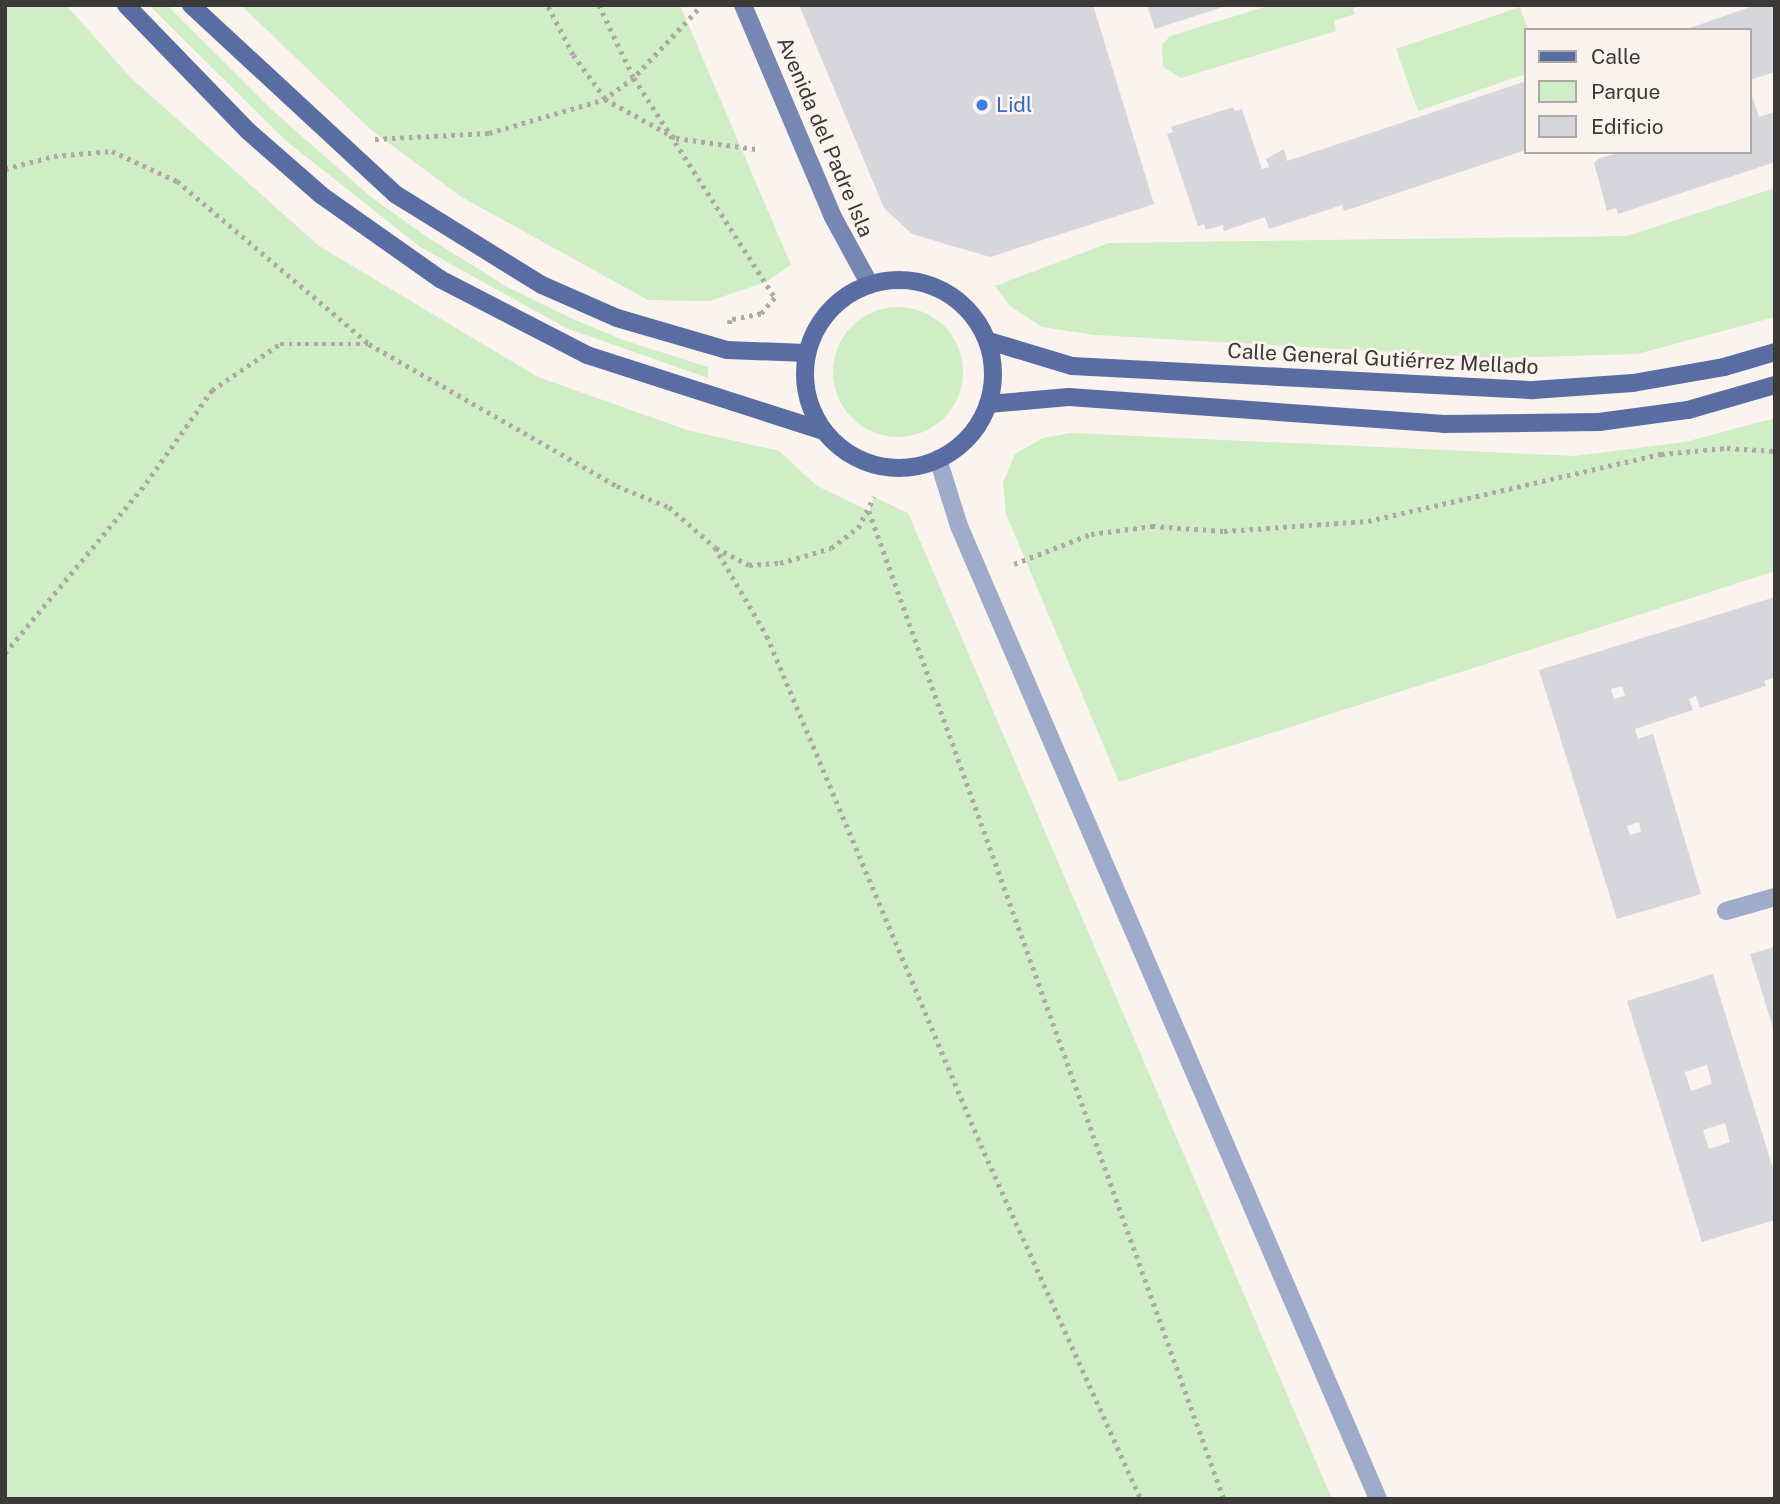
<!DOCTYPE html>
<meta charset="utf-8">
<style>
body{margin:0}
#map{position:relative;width:1780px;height:1504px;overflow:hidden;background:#faf3ee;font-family:"Public Sans",sans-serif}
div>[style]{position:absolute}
.green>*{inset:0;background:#cfeec5}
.round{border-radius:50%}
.building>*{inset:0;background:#d8d6dd}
.path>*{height:4.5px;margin-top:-2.25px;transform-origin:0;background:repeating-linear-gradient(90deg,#aea9a5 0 3.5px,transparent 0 8.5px)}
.minor>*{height:18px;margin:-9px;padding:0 9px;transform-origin:9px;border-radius:9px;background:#9fabca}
.tertiary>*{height:18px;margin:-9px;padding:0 9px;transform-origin:9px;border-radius:9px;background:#9fabca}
.secondary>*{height:18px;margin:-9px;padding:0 9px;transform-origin:9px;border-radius:9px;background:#7787b4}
.primary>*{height:18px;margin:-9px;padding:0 9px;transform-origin:9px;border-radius:9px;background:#5a6da3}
.primary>.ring{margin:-9px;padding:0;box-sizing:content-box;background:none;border:18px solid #5a6da3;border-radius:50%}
.dots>*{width:19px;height:19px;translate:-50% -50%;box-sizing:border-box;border:4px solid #faf3ee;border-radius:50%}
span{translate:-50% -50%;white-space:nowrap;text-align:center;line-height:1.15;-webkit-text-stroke:5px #faf3ee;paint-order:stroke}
.shop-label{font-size:21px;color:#366cbe}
.left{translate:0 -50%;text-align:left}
.street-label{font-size:21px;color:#3b3937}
.frame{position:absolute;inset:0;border:7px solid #3b3937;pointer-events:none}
.legend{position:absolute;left:1524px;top:28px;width:228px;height:126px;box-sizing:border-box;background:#faf3ee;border:2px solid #aea9a5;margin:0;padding:9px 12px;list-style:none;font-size:21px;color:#3b3937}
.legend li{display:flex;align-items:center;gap:14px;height:35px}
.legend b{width:35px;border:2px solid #aea9a5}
</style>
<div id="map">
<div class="green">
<i style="clip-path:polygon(5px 5px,66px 5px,131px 78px,319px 246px,538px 377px,687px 430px,779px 451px,817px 486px,869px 511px,874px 497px,908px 513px,1332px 1499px,5px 1499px)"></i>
<i style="clip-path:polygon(149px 5px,167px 5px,272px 110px,371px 197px,427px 237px,509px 288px,571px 318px,626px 341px,708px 367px,708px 378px,566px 328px,420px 247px,285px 140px)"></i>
<i style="clip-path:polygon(241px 5px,680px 5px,791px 265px,766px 282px,710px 301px,648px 300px,460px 196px,370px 129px)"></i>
<i style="clip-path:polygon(1271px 5px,1360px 5px,1353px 8px,1355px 14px,1334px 21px,1336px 31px,1181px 78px,1163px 67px,1162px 45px,1170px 36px)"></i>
<i style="clip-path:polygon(1520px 7px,1528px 30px,1526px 74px,1418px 111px,1396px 49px)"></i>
<i style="clip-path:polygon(1775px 188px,1775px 317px,1637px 354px,1499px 358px,1095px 335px,1042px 327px,1010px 306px,995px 286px,1109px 243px,1627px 236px)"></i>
<i class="round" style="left:833px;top:307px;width:130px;height:130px"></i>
<i style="clip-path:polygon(1775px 418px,1775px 571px,1119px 782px,1006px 514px,1003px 483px,1015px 454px,1043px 438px,1071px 433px,1575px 456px,1685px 442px)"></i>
</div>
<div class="building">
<i style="clip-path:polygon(799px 5px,1093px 5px,1154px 204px,990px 257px,912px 234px,884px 208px)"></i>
<i style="clip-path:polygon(1147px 5px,1226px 5px,1226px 6px,1155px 29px)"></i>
<i style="clip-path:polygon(1756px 5px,1775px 5px,1775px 72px,1750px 80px,1750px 30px,1684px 30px)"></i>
<i style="clip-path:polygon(1526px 81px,1526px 150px,1344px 211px,1342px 205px,1269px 229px,1265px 217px,1224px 231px,1223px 225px,1206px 230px,1204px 224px,1198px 226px,1167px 134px,1173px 132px,1171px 127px,1233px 107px,1235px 111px,1242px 109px,1262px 169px,1269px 167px,1266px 159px,1284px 149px,1287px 161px)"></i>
<i style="clip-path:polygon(1751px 93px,1759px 117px,1775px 112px,1775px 162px,1618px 214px,1616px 208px,1607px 211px,1594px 163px,1598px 159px,1620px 152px,1750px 152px)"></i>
<i style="clip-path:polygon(evenodd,1775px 597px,1775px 677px,1764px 681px,1766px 686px,1700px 708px,1696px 696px,1689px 699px,1693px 710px,1635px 729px,1638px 739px,1653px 734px,1701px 894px,1617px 919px,1539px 670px,1775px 597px,1622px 686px,1625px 696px,1614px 699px,1611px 689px,1622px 686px,1775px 597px,1639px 822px,1641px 832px,1630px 835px,1627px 826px,1639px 822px)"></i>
<i style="clip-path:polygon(1775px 947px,1775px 1031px,1774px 1031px,1750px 954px)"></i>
<i style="clip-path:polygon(evenodd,1713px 974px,1775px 1175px,1775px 1220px,1702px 1242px,1627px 1001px,1713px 974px,1707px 1065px,1712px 1084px,1691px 1091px,1685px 1072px,1707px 1065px,1713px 974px,1725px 1123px,1730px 1142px,1709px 1149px,1703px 1130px,1725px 1123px)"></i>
</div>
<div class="path">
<i style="left:599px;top:5px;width:81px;rotate:64.4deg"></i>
<i style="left:634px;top:78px;width:261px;rotate:57.3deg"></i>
<i style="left:775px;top:298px;width:21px;rotate:131deg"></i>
<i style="left:761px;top:314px;width:32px;rotate:169deg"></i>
<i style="left:730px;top:320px;width:5px;rotate:90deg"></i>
<i style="left:698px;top:10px;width:93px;rotate:133.3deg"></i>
<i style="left:634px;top:78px;width:36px;rotate:144deg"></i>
<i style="left:605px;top:99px;width:81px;rotate:28.8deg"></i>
<i style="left:676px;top:138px;width:80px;rotate:7.9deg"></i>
<i style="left:375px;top:139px;width:114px;rotate:-3deg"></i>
<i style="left:489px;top:133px;width:121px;rotate:-16.3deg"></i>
<i style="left:605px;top:99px;width:54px;rotate:-126deg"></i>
<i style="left:573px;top:55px;width:56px;rotate:-117.5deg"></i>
<i style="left:5px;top:169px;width:51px;rotate:-14.9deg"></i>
<i style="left:54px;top:156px;width:58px;rotate:-4.9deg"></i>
<i style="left:112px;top:151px;width:72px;rotate:24.8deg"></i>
<i style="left:177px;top:181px;width:252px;rotate:40.3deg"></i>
<i style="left:369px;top:344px;width:286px;rotate:29.8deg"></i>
<i style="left:617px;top:486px;width:56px;rotate:22deg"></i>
<i style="left:669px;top:507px;width:61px;rotate:41deg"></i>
<i style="left:715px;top:547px;width:103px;rotate:59.7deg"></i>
<i style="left:767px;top:636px;width:552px;rotate:67.2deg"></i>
<i style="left:981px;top:1145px;width:388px;rotate:65.7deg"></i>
<i style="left:869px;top:511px;width:1050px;rotate:70.24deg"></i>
<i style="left:716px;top:548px;width:37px;rotate:27deg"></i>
<i style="left:749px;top:565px;width:31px;rotate:-4deg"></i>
<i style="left:780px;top:563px;width:53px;rotate:-16.4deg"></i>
<i style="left:831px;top:548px;width:34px;rotate:-37deg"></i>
<i style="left:858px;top:528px;width:35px;rotate:-63deg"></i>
<i style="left:1014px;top:564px;width:83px;rotate:-21.3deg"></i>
<i style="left:1091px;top:534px;width:62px;rotate:-7.5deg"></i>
<i style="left:1152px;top:526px;width:72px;rotate:4deg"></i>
<i style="left:1224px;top:531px;width:144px;rotate:-4deg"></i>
<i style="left:1368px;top:521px;width:301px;rotate:-12.9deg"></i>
<i style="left:1661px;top:454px;width:66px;rotate:-5.2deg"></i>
<i style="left:1727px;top:448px;width:48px;rotate:3.6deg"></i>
<i style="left:5px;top:653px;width:221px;rotate:-50.3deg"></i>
<i style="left:146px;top:483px;width:114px;rotate:-54.6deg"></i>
<i style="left:212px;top:390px;width:82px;rotate:-34.1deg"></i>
<i style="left:280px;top:344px;width:89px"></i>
</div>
<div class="minor">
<i style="left:1726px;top:911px;width:51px;rotate:-15.9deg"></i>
</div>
<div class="tertiary">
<i style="left:938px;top:459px;width:70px;rotate:72.6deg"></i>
<i style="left:959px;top:526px;width:1059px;rotate:66.7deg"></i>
</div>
<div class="secondary">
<i style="left:743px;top:5px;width:230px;rotate:67deg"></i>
<i style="left:833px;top:217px;width:77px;rotate:61.4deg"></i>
</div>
<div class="primary">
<i style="left:126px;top:5px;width:175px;rotate:45.9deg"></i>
<i style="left:248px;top:131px;width:97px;rotate:41.2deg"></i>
<i style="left:321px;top:195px;width:146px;rotate:35.2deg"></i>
<i style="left:440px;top:279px;width:165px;rotate:27.3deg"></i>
<i style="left:587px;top:355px;width:249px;rotate:17.8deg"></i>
<i style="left:191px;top:5px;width:278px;rotate:42.8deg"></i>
<i style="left:395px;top:194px;width:173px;rotate:31.8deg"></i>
<i style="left:542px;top:285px;width:82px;rotate:23.7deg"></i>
<i style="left:617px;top:318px;width:115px;rotate:16.2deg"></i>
<i style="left:727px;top:350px;width:79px;rotate:2.2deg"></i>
<i class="ring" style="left:805px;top:280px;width:170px;height:170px"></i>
<i style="left:989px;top:341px;width:87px;rotate:16.8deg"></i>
<i style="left:1072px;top:366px;width:462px;rotate:3deg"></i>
<i style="left:1533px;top:390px;width:100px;rotate:-4deg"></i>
<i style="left:1633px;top:383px;width:92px;rotate:-10deg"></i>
<i style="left:1724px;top:367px;width:53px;rotate:-16.4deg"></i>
<i style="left:988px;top:404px;width:81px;rotate:-4.9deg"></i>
<i style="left:1069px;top:397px;width:376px;rotate:4.1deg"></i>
<i style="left:1444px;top:424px;width:155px;rotate:-0.7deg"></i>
<i style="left:1599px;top:422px;width:90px;rotate:-7.7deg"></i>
<i style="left:1688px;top:410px;width:91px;rotate:-16deg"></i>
</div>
<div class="dots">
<i style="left:982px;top:105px;background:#3f7fe0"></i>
</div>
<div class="shop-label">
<span class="left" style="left:996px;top:105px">Lidl</span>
</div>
<div class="street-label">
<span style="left:825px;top:137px;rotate:67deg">Avenida del Padre Isla</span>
<span style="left:1383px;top:359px;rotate:3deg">Calle General Gutiérrez Mellado</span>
</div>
<div class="frame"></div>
<ul class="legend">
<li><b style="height:9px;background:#5a6da3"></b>Calle</li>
<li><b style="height:19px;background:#cfeec5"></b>Parque</li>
<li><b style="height:19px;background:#d8d6dd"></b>Edificio</li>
</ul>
</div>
